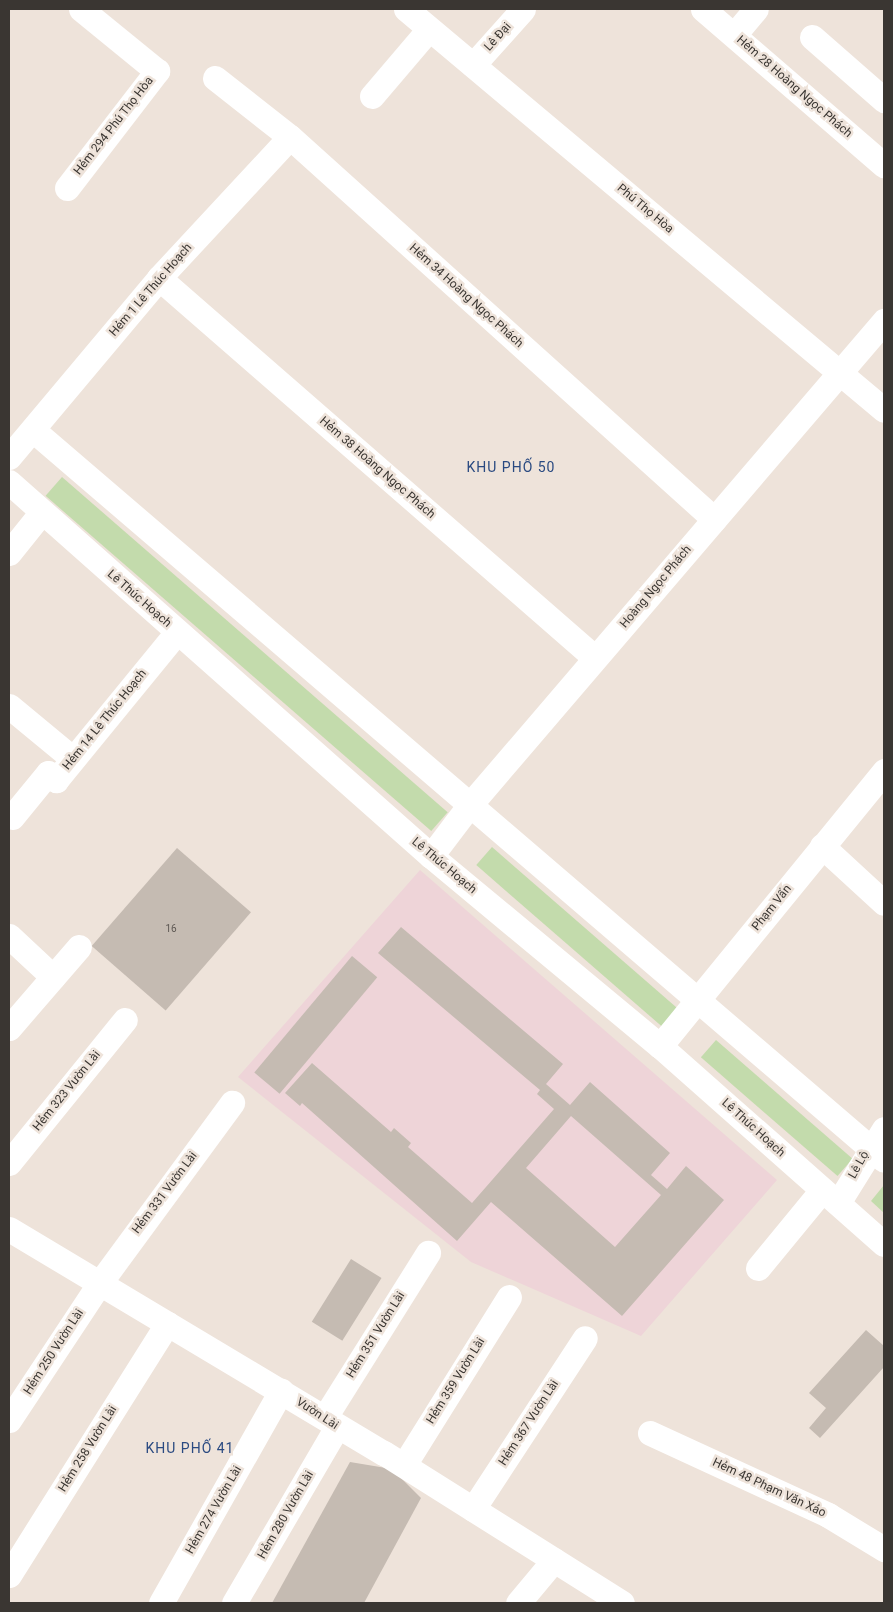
<!DOCTYPE html>
<meta charset="utf-8">
<style>
body{margin:0}
#map{position:relative;width:893px;height:1612px;overflow:hidden;background:#eee3da;font-family:Roboto,sans-serif}
div>[style]{position:absolute}
.education>*{inset:0;background:#eed4d8}
.green>*{inset:0;background:#c3dbac;transform-origin:0 0}
.building>*{inset:0;background:#c5bbb2;transform-origin:0 0}
.minor>*{height:25px;margin:-12.5px;padding:0 12.5px;transform-origin:12.5px;border-radius:12.5px;background:#fff}
span{translate:-50% -50%;white-space:nowrap;text-align:center;line-height:1.15;-webkit-text-stroke:5px #eee3da;paint-order:stroke}
.number-label{font-size:10px;color:#5d5752}
.number-label span{-webkit-text-stroke-width:0}
.street-label{font-size:12px;color:#3a3632}
.neighbourhood-label{font-size:14px;color:#2a4a81;letter-spacing:1px}
.frame{position:absolute;inset:0;border:10px solid #3a3632;pointer-events:none}
</style>
<div id="map">
<div class="education">
<i style="clip-path:polygon(420px 870px,777px 1180px,641px 1336px,471px 1262px,238px 1077px)"></i>
</div>
<div class="green">
<i style="left:62px;top:477px;width:511px;height:25px;rotate:41deg"></i>
<i style="left:492px;top:847px;width:251px;height:24px;rotate:41deg"></i>
<i style="left:716px;top:1040px;width:181px;height:23px;rotate:41deg"></i>
<i style="clip-path:polygon(884px 1185px,884px 1213px,871px 1201px)"></i>
</div>
<div class="building">
<i style="left:177px;top:848px;width:98px;height:130px;rotate:41deg"></i>
<i style="clip-path:polygon(evenodd,401px 927px,563px 1064px,546px 1084px,570px 1105px,590px 1082px,670px 1153px,651px 1175px,667px 1189px,686px 1166px,724px 1200px,622px 1316px,491px 1202px,457px 1241px,302px 1103px,300px 1106px,285px 1093px,312px 1063px,391px 1132px,394px 1128px,411px 1143px,408px 1147px,472px 1203px,554px 1109px,537px 1094px,540px 1090px,378px 953px,401px 927px,571px 1116px,661px 1195px,615px 1247px,526px 1168px,571px 1116px)"></i>
<i style="left:352px;top:956px;width:33px;height:152px;rotate:40deg"></i>
<i style="left:351px;top:1259px;width:36px;height:74px;rotate:32deg"></i>
<i style="clip-path:polygon(866px 1330px,884px 1346px,884px 1367px,820px 1438px,809px 1428px,826px 1408px,809px 1393px)"></i>
<i style="clip-path:polygon(350px 1462px,392px 1469px,421px 1498px,364px 1603px,272px 1603px)"></i>
</div>
<div class="minor">
<i style="left:406px;top:9px;width:624px;rotate:39.99deg"></i>
<i style="left:703px;top:9px;width:239px;rotate:40.8deg"></i>
<i style="left:734px;top:35px;width:34px;rotate:-50deg"></i>
<i style="left:812px;top:37px;width:96px;rotate:41.2deg"></i>
<i style="left:473px;top:65px;width:75px;rotate:-48.2deg"></i>
<i style="left:215px;top:78px;width:95px;rotate:38.2deg"></i>
<i style="left:290px;top:137px;width:571px;rotate:42.02deg"></i>
<i style="left:372px;top:96px;width:88px;rotate:-49.6deg"></i>
<i style="left:67px;top:188px;width:148px;rotate:-52.4deg"></i>
<i style="left:157px;top:71px;width:98px;rotate:-140.8deg"></i>
<i style="left:159px;top:278px;width:578px;rotate:41.07deg"></i>
<i style="left:33px;top:430px;width:1121px;rotate:40.62deg"></i>
<i style="left:9px;top:457px;width:234px;rotate:-50deg"></i>
<i style="left:159px;top:278px;width:192px;rotate:-47.1deg"></i>
<i style="left:9px;top:482px;width:564px;rotate:41.55deg"></i>
<i style="left:431px;top:856px;width:298px;rotate:39.7deg"></i>
<i style="left:660px;top:1046px;width:299px;rotate:41.5deg"></i>
<i style="left:9px;top:553px;width:51px;rotate:-51.3deg"></i>
<i style="left:9px;top:706px;width:83px;rotate:39.6deg"></i>
<i style="left:12px;top:817px;width:57px;rotate:-50.7deg"></i>
<i style="left:48px;top:773px;width:11px;rotate:41deg"></i>
<i style="left:56px;top:780px;width:191px;rotate:-50.7deg"></i>
<i style="left:822px;top:846px;width:84px;rotate:42.6deg"></i>
<i style="left:431px;top:856px;width:61px;rotate:-52.9deg"></i>
<i style="left:468px;top:807px;width:640px;rotate:-49.44deg"></i>
<i style="left:9px;top:936px;width:60px;rotate:43deg"></i>
<i style="left:9px;top:1028px;width:107px;rotate:-49.2deg"></i>
<i style="left:660px;top:1046px;width:355px;rotate:-50.8deg"></i>
<i style="left:9px;top:1163px;width:184px;rotate:-51deg"></i>
<i style="left:838px;top:1203px;width:87px;rotate:-58.1deg"></i>
<i style="left:9px;top:1229px;width:437px;rotate:30.9deg"></i>
<i style="left:384px;top:1453px;width:281px;rotate:32.2deg"></i>
<i style="left:758px;top:1268px;width:101px;rotate:-50.6deg"></i>
<i style="left:325px;top:1417px;width:194px;rotate:-57.9deg"></i>
<i style="left:9px;top:1420px;width:163px;rotate:-56.5deg"></i>
<i style="left:99px;top:1284px;width:225px;rotate:-53.7deg"></i>
<i style="left:650px;top:1433px;width:196px;rotate:24.7deg"></i>
<i style="left:828px;top:1515px;width:66px;rotate:31.3deg"></i>
<i style="left:404px;top:1465px;width:198px;rotate:-58deg"></i>
<i style="left:473px;top:1509px;width:204px;rotate:-56.8deg"></i>
<i style="left:9px;top:1575px;width:297px;rotate:-57.8deg"></i>
<i style="left:161px;top:1603px;width:244px;rotate:-60.5deg"></i>
<i style="left:234px;top:1603px;width:204px;rotate:-59.7deg"></i>
<i style="left:518px;top:1603px;width:56px;rotate:-50.1deg"></i>
</div>
<div class="number-label">
<span style="left:171px;top:929px">16</span>
</div>
<div class="street-label">
<span style="left:498px;top:37px;rotate:-48deg">Lê Đại</span>
<span style="left:794px;top:87px;rotate:41deg">Hẻm 28 Hoàng Ngọc Phách</span>
<span style="left:114px;top:126px;rotate:-52deg">Hẻm 294 Phú Thọ Hòa</span>
<span style="left:645px;top:209px;rotate:40deg">Phú Thọ Hòa</span>
<span style="left:151px;top:290px;rotate:-49deg">Hẻm 1 Lê Thúc Hoạch</span>
<span style="left:466px;top:296px;rotate:42deg">Hẻm 34 Hoàng Ngọc Phách</span>
<span style="left:377px;top:468px;rotate:41deg">Hẻm 38 Hoàng Ngọc Phách</span>
<span style="left:656px;top:587px;rotate:-50deg">Hoàng Ngọc Phách</span>
<span style="left:139px;top:599px;rotate:41deg">Lê Thúc Hoạch</span>
<span style="left:105px;top:720px;rotate:-51deg">Hẻm 14 Lê Thúc Hoạch</span>
<span style="left:444px;top:866px;rotate:40deg">Lê Thúc Hoạch</span>
<span style="left:772px;top:908px;rotate:-51deg">Phạm Vấn</span>
<span style="left:67px;top:1091px;rotate:-51deg">Hẻm 323 Vườn Lài</span>
<span style="left:753px;top:1128px;rotate:42deg">Lê Thúc Hoạch</span>
<span style="left:859px;top:1165px;rotate:-61deg">Lê Lộ</span>
<span style="left:165px;top:1193px;rotate:-53deg">Hẻm 331 Vườn Lài</span>
<span style="left:376px;top:1335px;rotate:-58deg">Hẻm 351 Vườn Lài</span>
<span style="left:54px;top:1352px;rotate:-57deg">Hẻm 250 Vườn Lài</span>
<span style="left:456px;top:1381px;rotate:-58deg">Hẻm 359 Vườn Lài</span>
<span style="left:317px;top:1414px;rotate:33deg">Vườn Lài</span>
<span style="left:529px;top:1423px;rotate:-57deg">Hẻm 367 Vườn Lài</span>
<span style="left:88px;top:1449px;rotate:-58deg">Hẻm 258 Vườn Lài</span>
<span style="left:769px;top:1488px;rotate:25deg">Hẻm 48 Phạm Văn Xảo</span>
<span style="left:214px;top:1510px;rotate:-60deg">Hẻm 274 Vườn Lài</span>
<span style="left:286px;top:1515px;rotate:-60deg">Hẻm 280 Vườn Lài</span>
</div>
<div class="neighbourhood-label">
<span style="left:511px;top:467px">KHU PHỐ 50</span>
<span style="left:190px;top:1448px">KHU PHỐ 41</span>
</div>
<div class="frame"></div>
</div>
